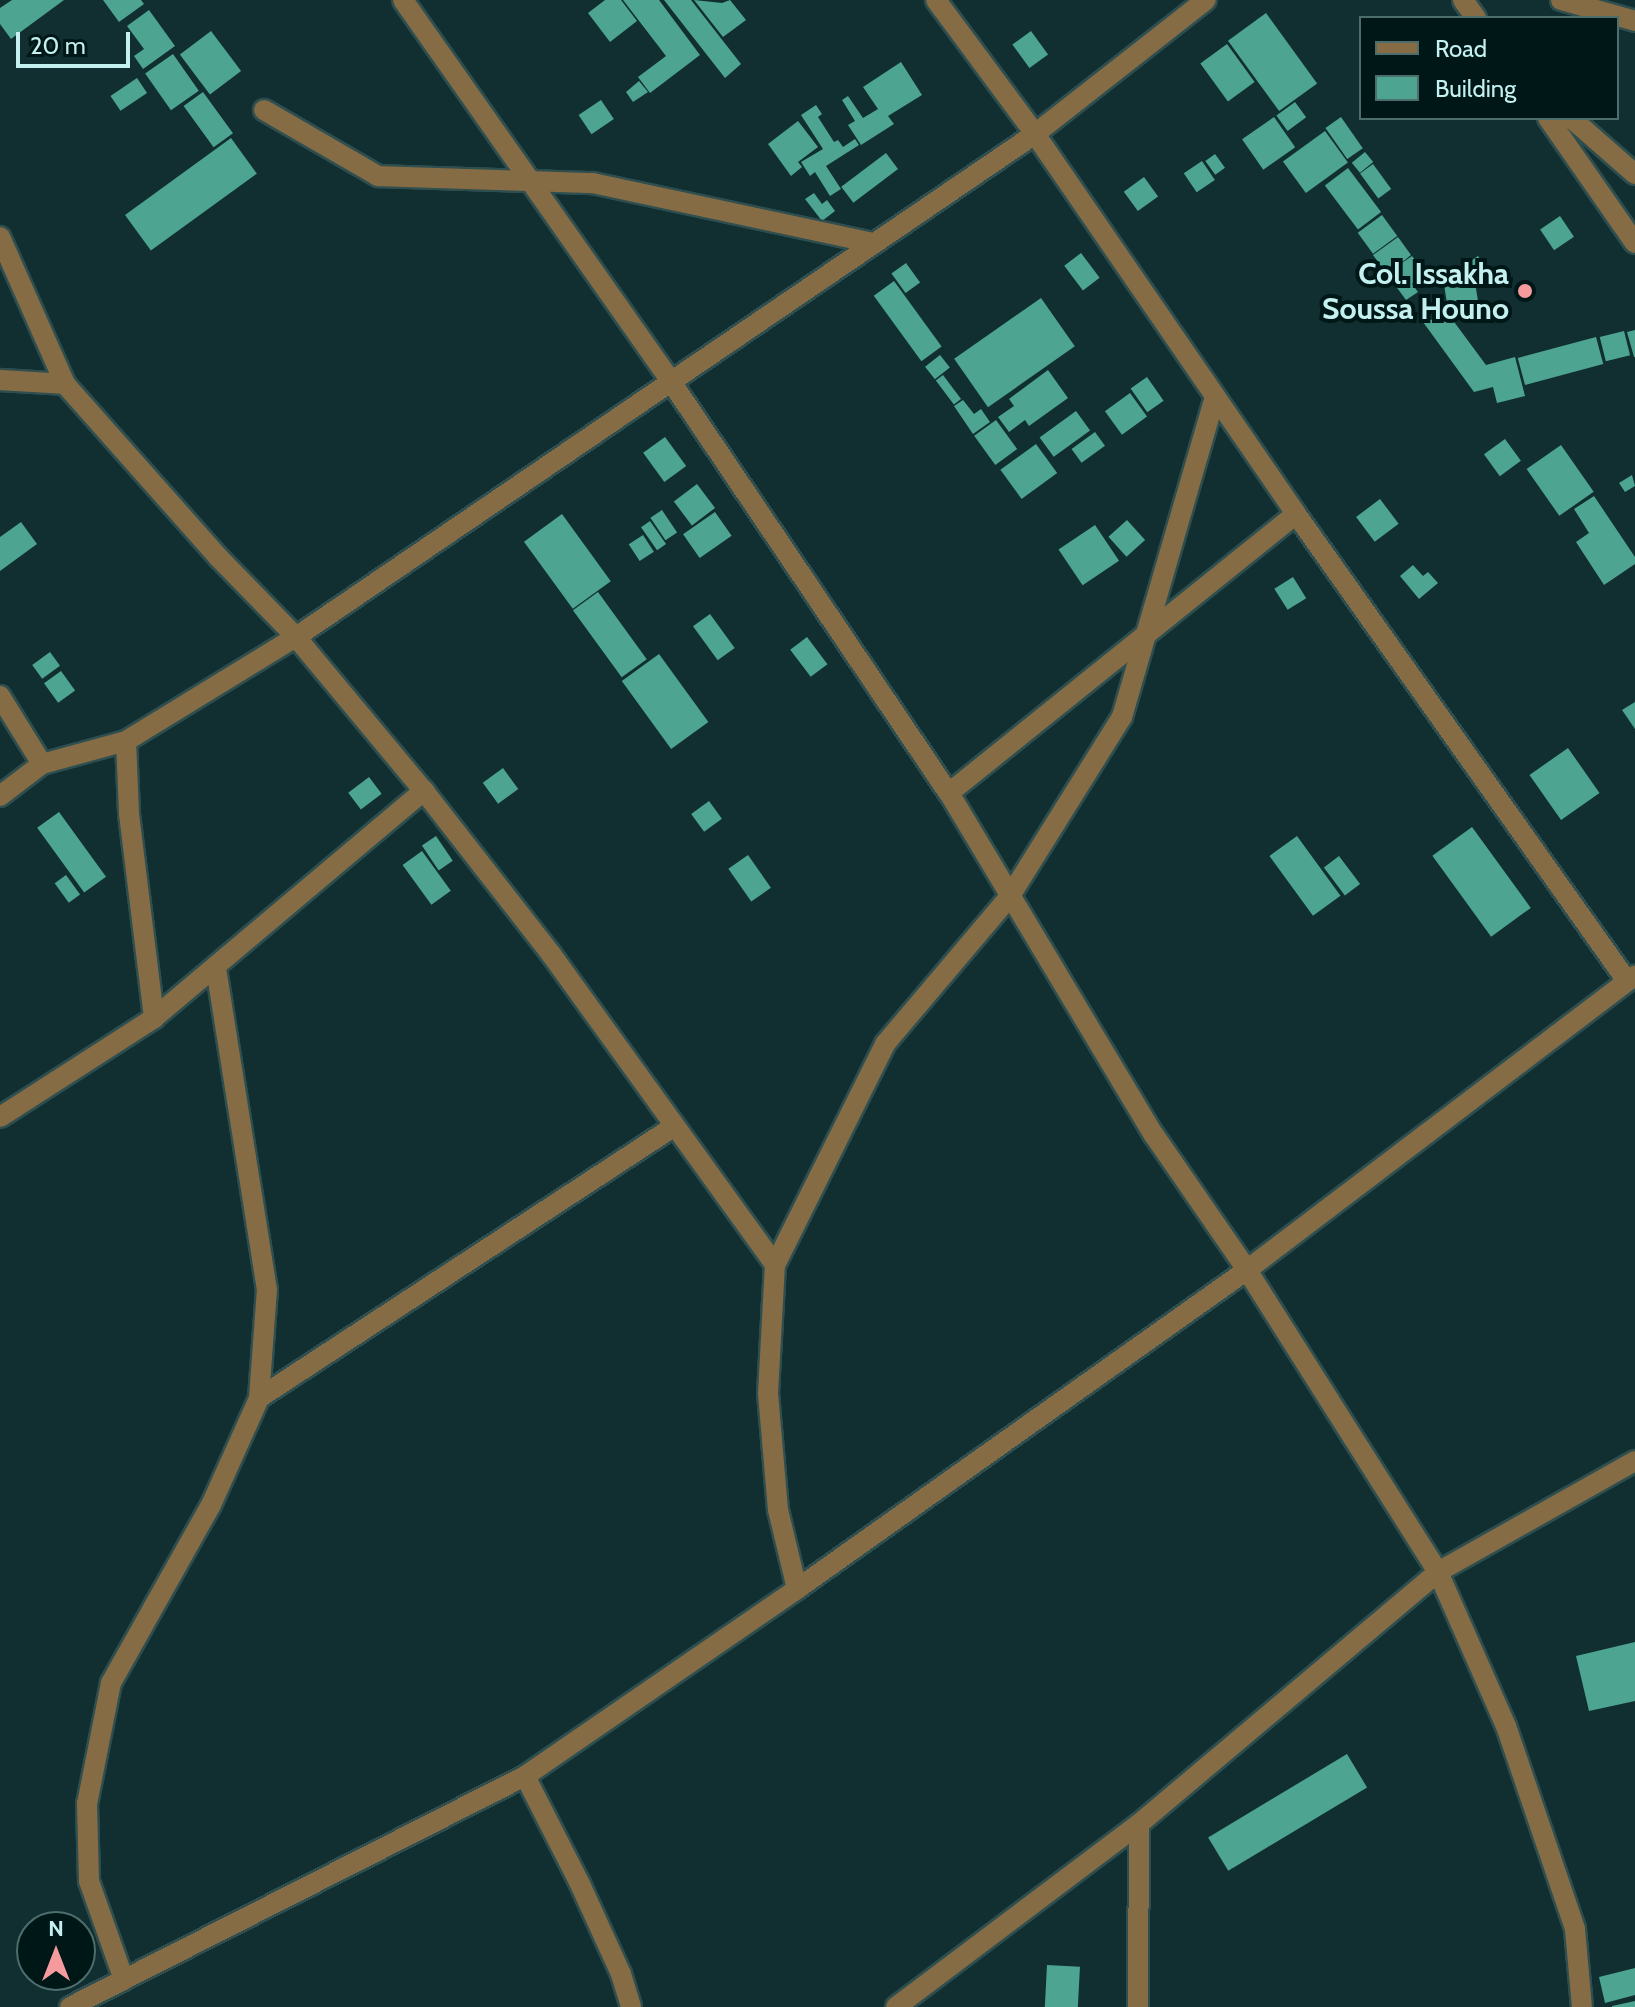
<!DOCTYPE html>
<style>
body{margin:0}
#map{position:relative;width:1635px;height:2007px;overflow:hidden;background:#112f30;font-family:Cabin,sans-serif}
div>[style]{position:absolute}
.building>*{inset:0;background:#4da491;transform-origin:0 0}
.roads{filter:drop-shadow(2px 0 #2e4e4f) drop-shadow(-2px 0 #2e4e4f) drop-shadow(0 2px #2e4e4f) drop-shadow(0 -2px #2e4e4f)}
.minor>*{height:20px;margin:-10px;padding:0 10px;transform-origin:10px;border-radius:10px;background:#866c44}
.dots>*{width:22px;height:22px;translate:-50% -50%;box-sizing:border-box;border:4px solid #001718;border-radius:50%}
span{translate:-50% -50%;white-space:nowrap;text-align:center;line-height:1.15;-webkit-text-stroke:8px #001718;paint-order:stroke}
.poi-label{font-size:30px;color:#c4f0f0;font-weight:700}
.right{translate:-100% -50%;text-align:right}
.legend{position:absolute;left:1359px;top:16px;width:260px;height:104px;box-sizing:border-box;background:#001718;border:2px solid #4e6e6e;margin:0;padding:10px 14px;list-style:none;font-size:24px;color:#c4f0f0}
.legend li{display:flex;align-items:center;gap:16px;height:40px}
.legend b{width:40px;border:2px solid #4e6e6e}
.north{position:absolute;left:16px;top:1911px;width:80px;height:80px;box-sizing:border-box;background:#001718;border:2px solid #4e6e6e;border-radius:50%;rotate:0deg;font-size:22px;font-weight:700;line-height:32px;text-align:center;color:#c4f0f0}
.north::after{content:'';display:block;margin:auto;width:28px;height:36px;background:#f59b9e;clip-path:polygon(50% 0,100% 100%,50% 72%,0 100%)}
.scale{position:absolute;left:16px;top:32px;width:114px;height:36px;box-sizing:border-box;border:4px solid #c4f0f0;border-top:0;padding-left:10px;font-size:24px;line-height:28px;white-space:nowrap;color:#c4f0f0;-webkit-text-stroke:6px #001718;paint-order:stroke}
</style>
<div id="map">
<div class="building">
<i style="clip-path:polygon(12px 0,64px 0,11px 39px,0 24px,0 8px)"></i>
<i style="clip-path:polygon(103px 0,141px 0,144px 4px,119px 22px)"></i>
<i style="clip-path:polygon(605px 0,621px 0,637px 21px,610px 42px,588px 13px)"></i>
<i style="clip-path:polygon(623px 0,659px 0,700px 55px,650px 93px,638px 77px,666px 56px)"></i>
<i style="clip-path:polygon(664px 0,691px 0,741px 64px,725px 78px)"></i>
<i style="clip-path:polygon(694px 0,722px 3px,730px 0,746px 20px,723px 37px)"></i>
<i style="clip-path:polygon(149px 10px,175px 46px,143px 69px,134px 56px,144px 49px,127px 26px)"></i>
<i style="left:1266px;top:13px;width:87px;height:47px;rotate:54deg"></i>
<i style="left:211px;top:31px;width:50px;height:39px;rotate:53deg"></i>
<i style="left:1031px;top:31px;width:29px;height:23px;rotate:54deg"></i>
<i style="left:1227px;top:44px;width:47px;height:33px;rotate:54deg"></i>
<i style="left:173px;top:54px;width:45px;height:34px;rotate:55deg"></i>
<i style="clip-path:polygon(901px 62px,922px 95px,888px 116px,894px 124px,861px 145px,848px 125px,855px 121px,842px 100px,848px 96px,863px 118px,878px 109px,863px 87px)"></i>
<i style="left:137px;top:78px;width:18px;height:32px;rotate:56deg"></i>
<i style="clip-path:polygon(639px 81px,648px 92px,633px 102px,626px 92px)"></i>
<i style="left:203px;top:92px;width:51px;height:24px;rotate:54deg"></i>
<i style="left:601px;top:100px;width:23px;height:27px;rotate:56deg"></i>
<i style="left:1295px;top:102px;width:19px;height:23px;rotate:54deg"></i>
<i style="clip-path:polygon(816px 105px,822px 114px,818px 117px,834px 142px,838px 140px,843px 147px,855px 139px,859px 145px,826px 166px,841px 189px,830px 196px,815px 172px,810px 176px,801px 162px,823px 149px,801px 115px)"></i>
<i style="left:1274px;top:117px;width:37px;height:39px;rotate:55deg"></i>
<i style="left:1341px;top:117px;width:38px;height:19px;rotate:55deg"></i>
<i style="clip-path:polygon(798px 121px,818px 147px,798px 162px,802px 167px,791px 176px,768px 144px)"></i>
<i style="left:1325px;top:131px;width:39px;height:52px;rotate:54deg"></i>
<i style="left:231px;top:138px;width:44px;height:131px;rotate:54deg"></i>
<i style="left:1365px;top:152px;width:13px;height:17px;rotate:51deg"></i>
<i style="left:886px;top:153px;width:20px;height:56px;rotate:53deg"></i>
<i style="left:1215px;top:154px;width:17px;height:12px;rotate:54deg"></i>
<i style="left:1202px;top:161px;width:23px;height:22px;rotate:56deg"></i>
<i style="left:1373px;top:164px;width:31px;height:16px;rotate:54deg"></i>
<i style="left:1348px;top:168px;width:55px;height:29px;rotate:53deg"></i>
<i style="left:1144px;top:177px;width:24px;height:25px;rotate:54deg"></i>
<i style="clip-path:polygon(814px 193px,822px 204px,827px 200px,835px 211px,822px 221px,805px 199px)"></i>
<i style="left:1382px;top:215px;width:26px;height:30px;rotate:54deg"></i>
<i style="left:1560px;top:216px;width:25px;height:24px;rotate:56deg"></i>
<i style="clip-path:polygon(1398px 237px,1411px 255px,1396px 267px,1412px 256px,1426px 274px,1412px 284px,1418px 292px,1406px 300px,1373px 255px)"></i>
<i style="left:1081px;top:253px;width:31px;height:21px;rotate:53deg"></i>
<i style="left:1478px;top:256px;width:14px;height:16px;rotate:56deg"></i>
<i style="left:906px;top:263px;width:24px;height:18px;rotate:54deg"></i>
<i style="left:894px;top:281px;width:81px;height:25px;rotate:54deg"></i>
<i style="left:1475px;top:282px;width:26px;height:31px;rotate:81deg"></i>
<i style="left:1041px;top:298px;width:59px;height:106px;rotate:55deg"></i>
<i style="clip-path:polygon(1449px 315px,1486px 365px,1515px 357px,1525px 396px,1497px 403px,1493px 387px,1474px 392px,1423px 322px)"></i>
<i style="clip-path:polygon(1635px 330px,1635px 357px,1634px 357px,1627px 332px)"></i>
<i style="left:1624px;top:331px;width:25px;height:25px;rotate:76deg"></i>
<i style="left:1596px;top:337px;width:28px;height:81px;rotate:75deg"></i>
<i style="left:940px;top:355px;width:16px;height:19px;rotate:52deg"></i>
<i style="clip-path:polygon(1048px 370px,1068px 398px,1029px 426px,1025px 420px,1009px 432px,998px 417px,1014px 406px,1009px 399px)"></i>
<i style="left:943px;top:375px;width:30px;height:9px;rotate:53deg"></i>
<i style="left:1147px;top:377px;width:29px;height:20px;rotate:55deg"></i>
<i style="left:1130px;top:393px;width:29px;height:31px;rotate:54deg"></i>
<i style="clip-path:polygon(963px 400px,974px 414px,981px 409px,990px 422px,973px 434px,954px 406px)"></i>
<i style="left:1076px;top:411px;width:24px;height:45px;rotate:54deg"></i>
<i style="left:996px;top:420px;width:36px;height:27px;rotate:54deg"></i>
<i style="left:1095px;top:432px;width:17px;height:29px;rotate:54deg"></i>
<i style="left:665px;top:437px;width:36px;height:27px;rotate:54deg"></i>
<i style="left:1505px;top:439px;width:27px;height:26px;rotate:54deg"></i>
<i style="left:1036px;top:444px;width:36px;height:44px;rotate:54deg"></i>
<i style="left:1561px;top:445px;width:57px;height:42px;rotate:55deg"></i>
<i style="clip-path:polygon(1632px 475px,1635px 486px,1625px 492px,1619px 483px)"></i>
<i style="left:697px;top:484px;width:30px;height:29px;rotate:53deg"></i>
<i style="clip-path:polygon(1594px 496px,1635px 557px,1635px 564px,1604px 585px,1576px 542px,1589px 533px,1574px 509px)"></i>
<i style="left:1380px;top:499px;width:31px;height:30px;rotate:53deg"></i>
<i style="left:662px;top:510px;width:27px;height:14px;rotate:56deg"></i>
<i style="left:715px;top:512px;width:29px;height:39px;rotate:55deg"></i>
<i style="left:562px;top:514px;width:83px;height:47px;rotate:54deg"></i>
<i style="left:1127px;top:520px;width:27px;height:25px;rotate:48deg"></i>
<i style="left:650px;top:521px;width:28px;height:11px;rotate:55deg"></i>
<i style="clip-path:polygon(21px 522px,37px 544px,0 571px,0 537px)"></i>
<i style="left:1095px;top:525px;width:43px;height:44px;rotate:56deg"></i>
<i style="left:643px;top:535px;width:20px;height:17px;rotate:57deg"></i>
<i style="clip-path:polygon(1413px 565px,1423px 576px,1428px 572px,1438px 583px,1419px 599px,1400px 576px)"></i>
<i style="left:1293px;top:577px;width:25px;height:22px;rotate:58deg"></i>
<i style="left:598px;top:592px;width:83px;height:31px;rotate:54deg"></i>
<i style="left:710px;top:614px;width:42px;height:21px;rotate:54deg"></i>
<i style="left:807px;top:637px;width:34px;height:21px;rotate:53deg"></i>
<i style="left:50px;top:652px;width:17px;height:22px;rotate:54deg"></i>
<i style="left:659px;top:654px;width:84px;height:46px;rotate:54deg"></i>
<i style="left:61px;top:671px;width:24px;height:21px;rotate:54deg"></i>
<i style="clip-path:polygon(1635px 702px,1635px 729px,1622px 710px)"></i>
<i style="left:1568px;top:748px;width:55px;height:47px;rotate:55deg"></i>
<i style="left:503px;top:768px;width:26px;height:25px;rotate:54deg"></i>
<i style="left:369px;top:777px;width:21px;height:26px;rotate:53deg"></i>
<i style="left:709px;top:801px;width:22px;height:22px;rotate:54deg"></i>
<i style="left:59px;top:812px;width:80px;height:27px;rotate:54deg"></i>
<i style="left:1472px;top:827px;width:100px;height:49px;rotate:54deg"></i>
<i style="left:436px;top:836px;width:30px;height:17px;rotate:56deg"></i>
<i style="left:1297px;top:836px;width:74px;height:34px;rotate:54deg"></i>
<i style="left:422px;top:851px;width:49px;height:24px;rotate:54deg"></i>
<i style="left:748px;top:855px;width:40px;height:24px;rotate:55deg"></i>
<i style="left:1339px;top:856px;width:35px;height:19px;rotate:53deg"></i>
<i style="left:66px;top:875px;width:24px;height:14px;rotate:54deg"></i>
<i style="clip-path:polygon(1635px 1642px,1635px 1701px,1589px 1711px,1576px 1656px)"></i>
<i style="left:1347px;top:1754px;width:39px;height:162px;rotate:59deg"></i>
<i style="left:1047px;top:1965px;width:33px;height:42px;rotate:3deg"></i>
<i style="clip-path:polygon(1635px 1968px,1635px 1995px,1605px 2003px,1599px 1977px)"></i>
<i style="clip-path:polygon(1635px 2001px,1635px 2007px,1612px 2007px,1612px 2006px)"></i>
</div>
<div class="roads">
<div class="minor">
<i style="left:403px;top:0;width:464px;rotate:54.9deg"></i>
<i style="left:670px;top:380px;width:498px;rotate:56deg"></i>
<i style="left:949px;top:793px;width:399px;rotate:59.1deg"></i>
<i style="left:1154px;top:1135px;width:164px;rotate:55.4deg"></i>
<i style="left:1247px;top:1270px;width:357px;rotate:57.7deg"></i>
<i style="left:1438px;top:1572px;width:168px;rotate:66.2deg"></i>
<i style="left:1506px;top:1726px;width:214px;rotate:71.2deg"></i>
<i style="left:1575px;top:1929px;width:78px;rotate:84.9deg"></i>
<i style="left:936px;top:0;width:167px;rotate:53.5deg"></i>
<i style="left:1035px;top:134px;width:461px;rotate:55.5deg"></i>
<i style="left:1296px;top:514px;width:572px;rotate:54.67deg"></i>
<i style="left:1463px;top:0;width:22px;rotate:54deg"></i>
<i style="left:1561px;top:0;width:77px;rotate:15.8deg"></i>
<i style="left:264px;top:110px;width:132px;rotate:30.1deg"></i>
<i style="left:378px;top:176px;width:215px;rotate:1.9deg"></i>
<i style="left:593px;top:183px;width:286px;rotate:12.1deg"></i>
<i style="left:1548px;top:118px;width:152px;rotate:55.2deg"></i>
<i style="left:1571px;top:118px;width:85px;rotate:41.2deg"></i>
<i style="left:0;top:237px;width:161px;rotate:66.1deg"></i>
<i style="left:65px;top:384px;width:232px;rotate:48.5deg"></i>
<i style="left:219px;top:558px;width:110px;rotate:45.7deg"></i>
<i style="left:296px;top:637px;width:200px;rotate:50.3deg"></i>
<i style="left:424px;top:791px;width:207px;rotate:52.1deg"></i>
<i style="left:551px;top:954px;width:383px;rotate:54.2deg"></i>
<i style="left:0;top:380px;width:65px;rotate:3.5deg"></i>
<i style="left:0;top:696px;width:80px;rotate:58.3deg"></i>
<i style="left:126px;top:741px;width:73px;rotate:87.6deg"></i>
<i style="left:129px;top:814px;width:206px;rotate:83deg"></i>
<i style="left:949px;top:793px;width:445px;rotate:-38.8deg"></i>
<i style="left:0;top:796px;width:53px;rotate:-37.3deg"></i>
<i style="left:42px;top:764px;width:87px;rotate:-15.3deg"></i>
<i style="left:126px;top:741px;width:199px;rotate:-31.5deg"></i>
<i style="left:296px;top:637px;width:894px;rotate:-34.24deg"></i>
<i style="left:1035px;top:134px;width:217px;rotate:-38.1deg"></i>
<i style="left:0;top:1117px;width:183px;rotate:-32.7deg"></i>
<i style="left:154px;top:1018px;width:353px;rotate:-40.1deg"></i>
<i style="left:259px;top:1398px;width:495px;rotate:-33.2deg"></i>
<i style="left:797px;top:1589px;width:81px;rotate:-103.5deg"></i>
<i style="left:778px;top:1510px;width:117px;rotate:-94.9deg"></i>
<i style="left:768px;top:1393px;width:128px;rotate:-86.9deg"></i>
<i style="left:775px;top:1265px;width:247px;rotate:-63.5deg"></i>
<i style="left:885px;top:1044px;width:194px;rotate:-49.8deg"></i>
<i style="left:1010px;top:896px;width:211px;rotate:-58deg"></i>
<i style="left:1122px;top:717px;width:333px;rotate:-73.8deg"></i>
<i style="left:525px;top:1776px;width:121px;rotate:63deg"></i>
<i style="left:580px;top:1884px;width:99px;rotate:65.5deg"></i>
<i style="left:621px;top:1974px;width:34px;rotate:73deg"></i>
<i style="left:124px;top:1980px;width:105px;rotate:-109.5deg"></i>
<i style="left:89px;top:1881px;width:77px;rotate:-91.5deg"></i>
<i style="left:87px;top:1804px;width:123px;rotate:-78.8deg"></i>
<i style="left:111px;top:1683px;width:204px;rotate:-60.7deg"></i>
<i style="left:211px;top:1505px;width:117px;rotate:-65.8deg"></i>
<i style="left:259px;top:1398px;width:108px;rotate:-85.8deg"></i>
<i style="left:267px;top:1290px;width:326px;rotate:-99deg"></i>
<i style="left:70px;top:2007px;width:510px;rotate:-26.92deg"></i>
<i style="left:525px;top:1776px;width:330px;rotate:-34.5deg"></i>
<i style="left:797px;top:1589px;width:552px;rotate:-35.33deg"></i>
<i style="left:1247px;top:1270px;width:487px;rotate:-37.2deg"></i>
<i style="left:896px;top:2007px;width:304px;rotate:-37deg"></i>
<i style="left:1139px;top:1824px;width:391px;rotate:-40.1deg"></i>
<i style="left:1438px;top:1572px;width:226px;rotate:-29.4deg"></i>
<i style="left:1138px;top:2007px;width:183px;rotate:-89.7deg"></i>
</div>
</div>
<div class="dots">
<i style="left:1525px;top:291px;background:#f59b9e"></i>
</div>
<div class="poi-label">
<span class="right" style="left:1509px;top:291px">Col. Issakha<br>Soussa Houno</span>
</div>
<ul class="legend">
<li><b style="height:10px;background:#866c44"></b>Road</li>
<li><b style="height:22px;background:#4da491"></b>Building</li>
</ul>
<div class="north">N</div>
<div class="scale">20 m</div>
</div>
